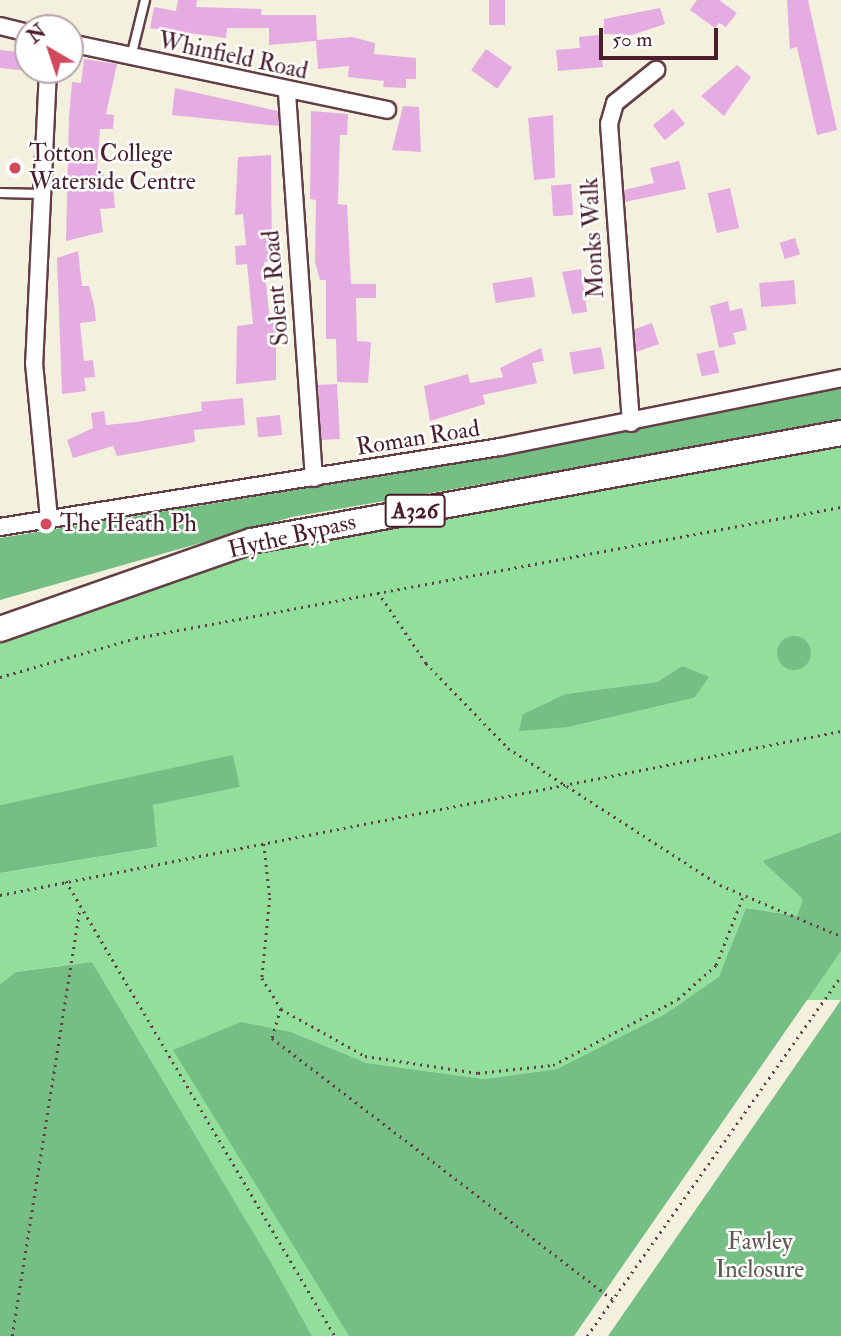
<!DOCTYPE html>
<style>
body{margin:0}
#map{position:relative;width:841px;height:1336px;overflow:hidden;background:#f4f0de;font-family:"IM FELL Double Pica",serif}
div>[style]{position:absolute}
.green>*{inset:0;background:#92df9c;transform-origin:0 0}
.forest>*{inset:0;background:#75be84}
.round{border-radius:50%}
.building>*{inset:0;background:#e5ace2;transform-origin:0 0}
.path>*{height:2.5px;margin-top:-1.25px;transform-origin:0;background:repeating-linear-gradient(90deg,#643e46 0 2px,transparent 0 7px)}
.roads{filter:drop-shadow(2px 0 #643e46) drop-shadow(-2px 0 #643e46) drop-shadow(0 2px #643e46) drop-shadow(0 -2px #643e46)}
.service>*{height:8px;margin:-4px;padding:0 4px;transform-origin:4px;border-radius:4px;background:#fff}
.minor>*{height:16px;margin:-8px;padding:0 8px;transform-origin:8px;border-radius:8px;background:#fff}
.primary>*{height:24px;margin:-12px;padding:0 12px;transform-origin:12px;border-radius:12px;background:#fff}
.dots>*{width:19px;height:19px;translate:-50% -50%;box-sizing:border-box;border:4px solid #fff;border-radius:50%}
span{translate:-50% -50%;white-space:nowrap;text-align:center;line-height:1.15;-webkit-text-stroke:5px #fff;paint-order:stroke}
.shield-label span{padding:2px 5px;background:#fff;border:2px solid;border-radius:5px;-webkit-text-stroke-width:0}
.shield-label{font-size:23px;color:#4a1f2b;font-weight:700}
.street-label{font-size:24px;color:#4a1f2b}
.poi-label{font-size:24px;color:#4a1f2b}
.left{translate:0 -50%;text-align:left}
.park-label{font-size:24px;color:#60594d}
.north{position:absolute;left:14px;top:14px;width:70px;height:70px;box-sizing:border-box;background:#fff;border:2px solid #b7a5aa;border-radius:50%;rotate:321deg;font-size:19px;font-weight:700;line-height:28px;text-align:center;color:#4a1f2b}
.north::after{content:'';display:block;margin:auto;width:24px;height:32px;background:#d1495b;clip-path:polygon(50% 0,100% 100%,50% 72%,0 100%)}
.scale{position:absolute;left:599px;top:28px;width:119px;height:32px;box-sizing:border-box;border:4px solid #4a1f2b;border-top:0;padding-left:9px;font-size:21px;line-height:24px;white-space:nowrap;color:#4a1f2b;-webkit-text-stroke:5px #fff;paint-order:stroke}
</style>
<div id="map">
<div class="green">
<i style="clip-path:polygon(evenodd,841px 438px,841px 832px,762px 861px,804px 899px,797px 916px,746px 908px,719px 977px,665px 1014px,557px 1069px,484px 1079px,367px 1063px,291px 1032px,274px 1209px,349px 1336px,312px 1336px,92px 962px,16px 972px,0 984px,0 873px,157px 847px,152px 805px,240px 787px,233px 756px,0 805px,0 638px,276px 543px,841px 438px,682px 666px,694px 698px,569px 727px,523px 714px,565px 694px,657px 682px,682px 666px)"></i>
<i style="left:841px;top:951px;width:49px;height:469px;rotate:90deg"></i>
</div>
<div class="forest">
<i style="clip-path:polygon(841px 386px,841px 422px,292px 517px,0 600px,0 538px,499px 457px)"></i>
<i class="round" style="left:777px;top:636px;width:34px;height:34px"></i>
<i style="clip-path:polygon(682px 666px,709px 677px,694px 698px,569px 727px,519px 731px,523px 714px,565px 694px,657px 682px)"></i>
<i style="clip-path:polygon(233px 755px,240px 787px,153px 805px,157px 847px,0 873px,0 805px)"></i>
<i style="clip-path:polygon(841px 832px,841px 951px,574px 1336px,349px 1336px,173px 1050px,241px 1022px,291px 1032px,367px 1063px,484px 1079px,557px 1069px,665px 1014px,719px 977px,746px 908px,797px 916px,803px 899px,762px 861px)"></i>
<i style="clip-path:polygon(92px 962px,270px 1261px,312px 1336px,0 1336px,0 984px,16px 972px)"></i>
<i style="clip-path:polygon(841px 1000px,841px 1336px,608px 1336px)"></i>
</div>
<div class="building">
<i style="clip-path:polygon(178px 0,197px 0,196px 7px,262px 9px,261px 15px,316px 15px,317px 40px,352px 37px,375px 43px,374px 54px,416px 58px,416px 79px,406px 79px,406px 88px,383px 87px,384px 81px,348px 77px,349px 66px,318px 69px,316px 41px,269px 45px,269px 28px,227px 28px,226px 38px,150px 28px,154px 7px,176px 11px)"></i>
<i style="left:489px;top:0;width:16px;height:25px"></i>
<i style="clip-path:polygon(697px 0,719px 0,737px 13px,726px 27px,719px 23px,715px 28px,690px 10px)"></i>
<i style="clip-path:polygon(787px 0,808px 0,837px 130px,817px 135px,797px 47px,790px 49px)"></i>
<i style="clip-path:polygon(660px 8px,665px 24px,632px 35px,604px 34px,604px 19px)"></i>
<i style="clip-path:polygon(600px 35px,603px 67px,558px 71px,556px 50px,580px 48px,579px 37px)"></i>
<i style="left:486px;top:49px;width:32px;height:26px;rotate:35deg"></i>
<i style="left:0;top:50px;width:28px;height:18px;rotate:6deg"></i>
<i style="clip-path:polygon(84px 59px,117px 64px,106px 114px,114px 115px,113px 129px,100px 129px,97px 170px,103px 170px,104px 188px,113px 187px,115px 208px,100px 209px,103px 232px,66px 241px,69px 117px,72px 82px,81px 83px)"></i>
<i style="clip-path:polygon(737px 65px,751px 77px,724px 116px,701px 96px)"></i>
<i style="clip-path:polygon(175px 88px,278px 111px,279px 126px,172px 115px)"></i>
<i style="clip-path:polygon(403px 106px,419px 107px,421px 152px,392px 150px)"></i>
<i style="left:673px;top:109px;width:19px;height:26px;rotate:51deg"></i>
<i style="clip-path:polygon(311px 111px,348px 114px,347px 135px,340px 135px,338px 204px,347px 205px,351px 284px,376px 284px,376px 298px,356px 298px,357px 341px,371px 342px,368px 383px,337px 382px,336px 339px,326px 339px,326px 280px,320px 280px,315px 262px,316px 200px,310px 199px)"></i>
<i style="clip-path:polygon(553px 115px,555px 178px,534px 180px,528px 118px)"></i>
<i style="clip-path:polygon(271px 155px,272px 261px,264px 262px,270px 323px,276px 323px,276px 380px,236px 384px,237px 326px,253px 324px,247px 264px,236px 265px,235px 246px,246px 245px,243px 214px,235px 215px,238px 157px)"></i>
<i style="clip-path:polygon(679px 161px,686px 189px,625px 202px,624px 190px,654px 183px,650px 168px)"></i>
<i style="left:571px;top:184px;width:31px;height:20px;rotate:86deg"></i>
<i style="left:730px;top:188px;width:41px;height:23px;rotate:77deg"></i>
<i style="left:795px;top:238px;width:17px;height:16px;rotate:73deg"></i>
<i style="clip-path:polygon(78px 251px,82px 286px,89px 286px,94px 305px,96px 321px,80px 323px,84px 361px,93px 360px,95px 377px,84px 378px,86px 391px,62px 394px,57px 258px)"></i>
<i style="clip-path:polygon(581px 269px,587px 312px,572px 314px,562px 272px)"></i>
<i style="left:532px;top:277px;width:20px;height:40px;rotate:81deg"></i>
<i style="left:794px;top:280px;width:24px;height:35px;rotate:85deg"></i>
<i style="clip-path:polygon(728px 301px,730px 311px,742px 308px,747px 330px,733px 333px,736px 344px,719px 348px,710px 306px)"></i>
<i style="clip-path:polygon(652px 323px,659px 344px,636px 352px,635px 329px)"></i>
<i style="left:601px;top:347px;width:22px;height:32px;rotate:80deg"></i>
<i style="clip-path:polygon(541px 348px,544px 361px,532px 363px,537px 383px,483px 395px,485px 404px,430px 421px,424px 386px,468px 374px,470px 383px,503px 377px,500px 368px)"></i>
<i style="left:714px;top:350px;width:23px;height:18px;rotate:77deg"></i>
<i style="left:337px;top:384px;width:55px;height:19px;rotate:87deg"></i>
<i style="clip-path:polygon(243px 398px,245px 425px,194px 430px,195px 442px,117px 456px,113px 446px,73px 458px,67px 440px,93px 428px,91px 413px,104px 411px,106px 425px,136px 422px,202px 411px,201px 402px)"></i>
<i style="left:280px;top:415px;width:20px;height:24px;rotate:84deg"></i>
</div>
<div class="path">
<i style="left:378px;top:592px;width:86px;rotate:55.9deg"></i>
<i style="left:426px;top:663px;width:118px;rotate:46deg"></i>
<i style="left:508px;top:748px;width:252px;rotate:32.9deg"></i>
<i style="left:720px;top:885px;width:131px;rotate:22.9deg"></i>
<i style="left:0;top:677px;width:141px;rotate:-16deg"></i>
<i style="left:136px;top:638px;width:717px;rotate:-10.53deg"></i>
<i style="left:264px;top:844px;width:54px;rotate:83.7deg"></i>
<i style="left:270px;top:898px;width:80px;rotate:95.7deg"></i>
<i style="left:262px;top:978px;width:36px;rotate:58deg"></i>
<i style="left:281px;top:1009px;width:96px;rotate:29.2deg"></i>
<i style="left:365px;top:1056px;width:114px;rotate:8.6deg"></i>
<i style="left:478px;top:1073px;width:75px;rotate:-6.1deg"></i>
<i style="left:553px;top:1065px;width:141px;rotate:-27.8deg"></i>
<i style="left:678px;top:999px;width:51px;rotate:-41.8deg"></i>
<i style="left:716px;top:965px;width:74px;rotate:-68.6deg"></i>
<i style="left:66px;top:881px;width:529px;rotate:59.41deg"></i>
<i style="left:0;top:895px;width:857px;rotate:-11.03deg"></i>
<i style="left:281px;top:1009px;width:30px;rotate:107deg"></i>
<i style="left:272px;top:1038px;width:430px;rotate:37.5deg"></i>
<i style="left:12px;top:1336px;width:433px;rotate:-81deg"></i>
<i style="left:587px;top:1336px;width:441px;rotate:-54.8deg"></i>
</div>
<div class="roads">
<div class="service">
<i style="left:131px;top:57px;width:59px;rotate:-76.2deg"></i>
<i style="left:0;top:193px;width:42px;rotate:1.4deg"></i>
</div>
<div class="minor">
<i style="left:0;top:26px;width:29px;rotate:14deg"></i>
<i style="left:70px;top:43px;width:324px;rotate:11.9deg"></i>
<i style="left:48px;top:70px;width:293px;rotate:92.7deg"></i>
<i style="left:34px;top:363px;width:156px;rotate:84.5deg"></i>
<i style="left:287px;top:93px;width:386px;rotate:86deg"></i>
<i style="left:631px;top:423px;width:300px;rotate:-94.2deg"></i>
<i style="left:609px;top:124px;width:22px;rotate:-74deg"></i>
<i style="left:615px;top:103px;width:53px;rotate:-38.8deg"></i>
<i style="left:0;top:527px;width:506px;rotate:-9.09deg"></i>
<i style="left:500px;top:447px;width:348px;rotate:-11.4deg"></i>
</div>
<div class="primary">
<i style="left:0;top:629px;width:266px;rotate:-19.3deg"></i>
<i style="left:251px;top:541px;width:600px;rotate:-10.37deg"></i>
</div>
</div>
<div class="dots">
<i style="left:15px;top:168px;background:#d1495b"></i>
<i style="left:46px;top:524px;background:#d1495b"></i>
</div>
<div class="shield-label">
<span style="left:415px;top:511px">A326</span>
</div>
<div class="street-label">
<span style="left:233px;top:56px;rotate:12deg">Whinfield Road</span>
<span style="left:593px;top:238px;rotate:-93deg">Monks Walk</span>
<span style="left:276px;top:288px;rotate:-95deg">Solent Road</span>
<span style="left:418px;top:438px;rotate:-9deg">Roman Road</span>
<span style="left:292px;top:536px;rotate:-13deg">Hythe Bypass</span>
</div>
<div class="poi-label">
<span class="left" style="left:29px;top:168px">Totton College<br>Waterside Centre</span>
<span class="left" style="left:60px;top:524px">The Heath Ph</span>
</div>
<div class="park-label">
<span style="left:760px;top:1256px">Fawley<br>Inclosure</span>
</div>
<div class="north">N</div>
<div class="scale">50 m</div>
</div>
